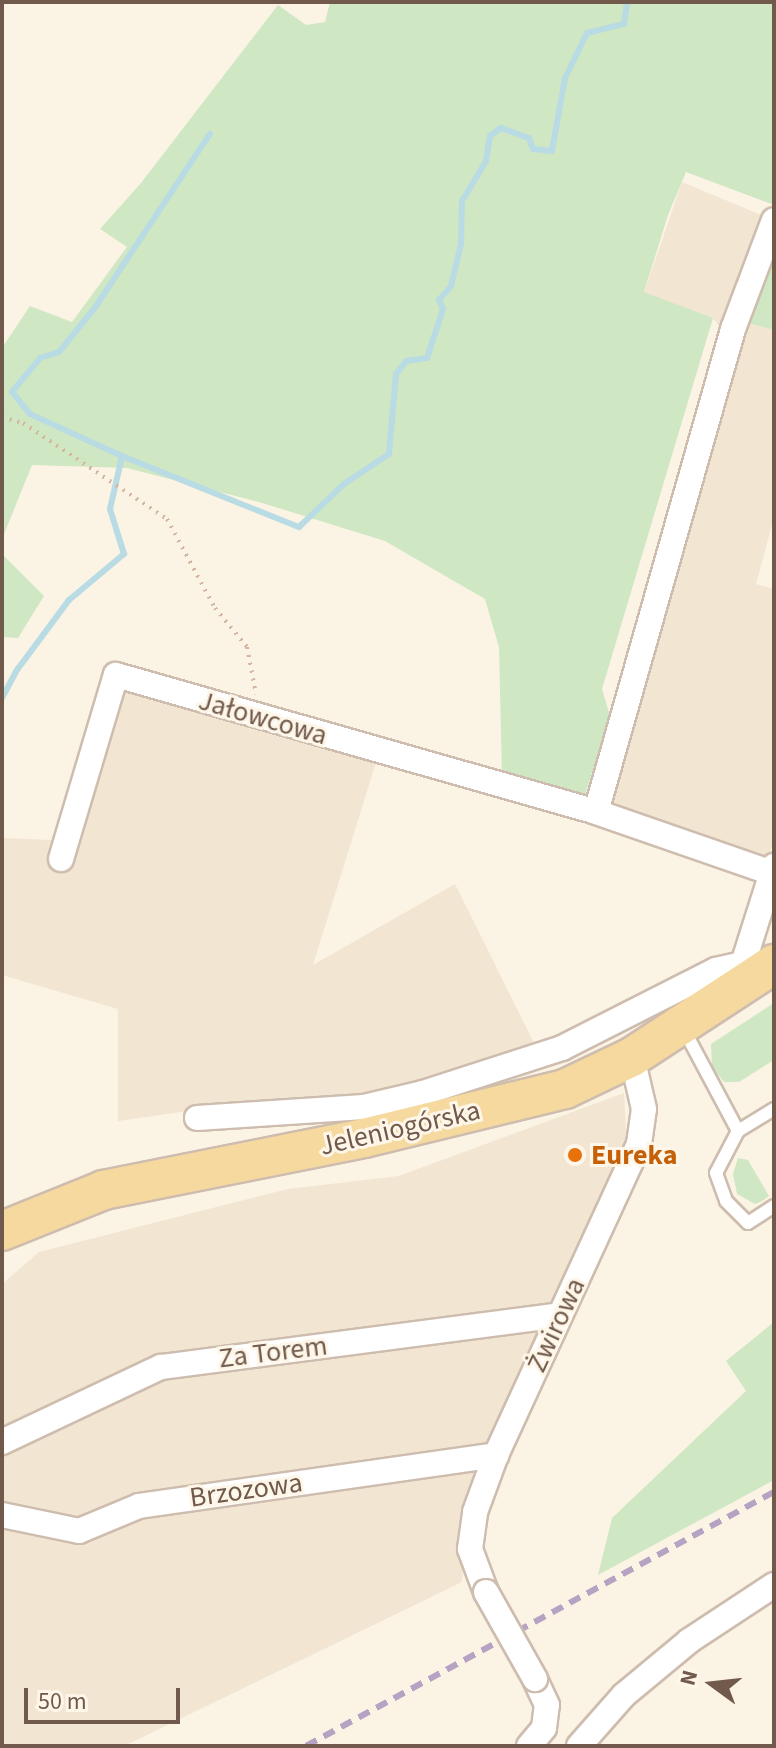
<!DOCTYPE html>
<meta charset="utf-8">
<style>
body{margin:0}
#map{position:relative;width:776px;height:1748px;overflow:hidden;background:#fbf3e4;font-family:"Source Sans 3",sans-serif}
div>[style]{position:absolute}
.residential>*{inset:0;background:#f2e5d2}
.green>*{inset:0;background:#d0e7c3}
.stream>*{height:6px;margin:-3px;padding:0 3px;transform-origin:3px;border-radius:3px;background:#b9dbe3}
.path>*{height:4px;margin-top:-2px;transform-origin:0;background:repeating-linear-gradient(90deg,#d3b6a0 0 2px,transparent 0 8px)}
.roads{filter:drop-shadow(2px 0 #cebdae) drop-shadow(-2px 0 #cebdae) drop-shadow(0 2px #cebdae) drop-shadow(0 -2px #cebdae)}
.service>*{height:12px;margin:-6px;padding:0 6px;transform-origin:6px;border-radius:6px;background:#fff}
.minor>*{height:24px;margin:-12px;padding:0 12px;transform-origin:12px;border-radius:12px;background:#fff}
.primary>*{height:38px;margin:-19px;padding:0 19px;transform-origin:19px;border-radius:19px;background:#f6d99f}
.rail>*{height:6px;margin-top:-3px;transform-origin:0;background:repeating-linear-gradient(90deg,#b6a3c3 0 12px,transparent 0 20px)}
.bridges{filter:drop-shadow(2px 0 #cebdae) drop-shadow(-2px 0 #cebdae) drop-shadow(0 2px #cebdae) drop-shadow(0 -2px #cebdae)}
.minor-bridge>*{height:24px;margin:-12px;padding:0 12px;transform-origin:12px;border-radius:12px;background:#fff}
.dots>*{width:22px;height:22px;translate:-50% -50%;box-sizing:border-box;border:4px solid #fef7e9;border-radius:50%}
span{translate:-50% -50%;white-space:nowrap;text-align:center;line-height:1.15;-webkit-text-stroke:6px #fef7e9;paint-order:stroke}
.street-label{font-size:28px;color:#715a4b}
.food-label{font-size:28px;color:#c56008;font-weight:700}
.left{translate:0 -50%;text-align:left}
.frame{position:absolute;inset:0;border:4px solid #715a4b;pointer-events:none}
.north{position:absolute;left:672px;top:1644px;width:80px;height:80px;-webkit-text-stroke:6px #fef7e9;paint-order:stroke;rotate:285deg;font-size:22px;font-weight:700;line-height:32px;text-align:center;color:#715a4b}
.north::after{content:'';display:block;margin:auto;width:28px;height:36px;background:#715a4b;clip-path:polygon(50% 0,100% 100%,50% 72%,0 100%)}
.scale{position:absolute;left:24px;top:1688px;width:156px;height:36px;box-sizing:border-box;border:4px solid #715a4b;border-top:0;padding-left:10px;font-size:24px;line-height:28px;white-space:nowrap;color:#715a4b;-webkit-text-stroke:6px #fef7e9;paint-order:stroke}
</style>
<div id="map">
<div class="residential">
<i style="clip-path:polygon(682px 182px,766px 217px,732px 295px,744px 322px,774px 330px,774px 517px,756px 584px,774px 589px,774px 842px,767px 859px,604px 805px,736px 349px,713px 318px,644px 293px)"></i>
<i style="clip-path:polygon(123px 690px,236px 714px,377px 759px,313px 965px,455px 884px,536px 1047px,374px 1093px,236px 1104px,118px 1121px,118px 1009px,2px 975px,2px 838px,74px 841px)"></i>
<i style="clip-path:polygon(624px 1093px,627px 1152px,465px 1525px,462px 1582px,124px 1746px,2px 1746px,2px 1284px,39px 1252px,288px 1189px,399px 1176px)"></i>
</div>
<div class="green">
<i style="clip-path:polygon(330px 2px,774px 2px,774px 205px,686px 172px,668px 215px,644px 292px,713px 318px,602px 689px,610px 716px,584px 798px,502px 777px,499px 647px,485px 599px,385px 541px,259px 502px,127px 468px,32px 465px,2px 539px,2px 348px,30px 306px,72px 322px,127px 247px,100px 229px,141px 183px,278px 5px,306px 25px,325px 22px)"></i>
<i style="clip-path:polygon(774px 249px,774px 330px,744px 322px)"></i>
<i style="clip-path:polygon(2px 554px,44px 596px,18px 638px,2px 637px)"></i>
<i style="clip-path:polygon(774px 1003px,774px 1060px,739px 1082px,724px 1082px,712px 1067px,711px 1044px)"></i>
<i style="clip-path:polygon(738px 1158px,748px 1160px,769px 1196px,762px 1201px,755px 1204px,737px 1194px,733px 1174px)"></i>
<i style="clip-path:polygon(774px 1322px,774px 1480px,598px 1575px,612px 1518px,746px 1391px,726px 1361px)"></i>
</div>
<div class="stream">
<i style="left:122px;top:456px;width:101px;rotate:-155.5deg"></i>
<i style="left:30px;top:414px;width:28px;rotate:-129deg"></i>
<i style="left:12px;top:392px;width:44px;rotate:-50.5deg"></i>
<i style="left:40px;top:358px;width:20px;rotate:-18deg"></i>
<i style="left:59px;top:352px;width:55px;rotate:-50.9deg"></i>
<i style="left:94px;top:309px;width:210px;rotate:-56.5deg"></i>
<i style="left:2px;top:698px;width:32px;rotate:-62deg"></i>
<i style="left:17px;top:670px;width:87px;rotate:-53.4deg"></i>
<i style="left:69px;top:600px;width:72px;rotate:-39.9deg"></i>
<i style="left:124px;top:554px;width:47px;rotate:-107.3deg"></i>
<i style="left:110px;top:509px;width:54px;rotate:-77.2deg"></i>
<i style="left:122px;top:456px;width:191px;rotate:21.9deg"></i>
<i style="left:299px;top:527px;width:62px;rotate:-43.7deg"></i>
<i style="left:344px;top:484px;width:54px;rotate:-33.7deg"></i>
<i style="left:389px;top:454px;width:80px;rotate:-85deg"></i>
<i style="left:396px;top:374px;width:16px;rotate:-52deg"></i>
<i style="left:406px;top:361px;width:21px;rotate:-8deg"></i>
<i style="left:427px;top:358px;width:52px;rotate:-71.9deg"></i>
<i style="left:443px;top:309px;width:10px;rotate:-114deg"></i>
<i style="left:439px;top:300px;width:18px;rotate:-49deg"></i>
<i style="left:451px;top:286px;width:43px;rotate:-76.6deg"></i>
<i style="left:461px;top:244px;width:43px;rotate:-88.7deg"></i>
<i style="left:462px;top:201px;width:47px;rotate:-59deg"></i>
<i style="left:486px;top:161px;width:25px;rotate:-81deg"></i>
<i style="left:490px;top:136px;width:14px;rotate:-36deg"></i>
<i style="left:501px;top:128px;width:30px;rotate:20deg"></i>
<i style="left:529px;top:138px;width:12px;rotate:70deg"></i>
<i style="left:533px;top:149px;width:19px;rotate:6deg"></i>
<i style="left:552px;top:151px;width:74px;rotate:-79.9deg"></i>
<i style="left:565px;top:78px;width:50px;rotate:-63.9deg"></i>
<i style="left:587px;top:33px;width:38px;rotate:-14deg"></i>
<i style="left:624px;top:24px;width:22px;rotate:-82deg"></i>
</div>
<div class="path">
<i style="left:2px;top:417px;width:22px;rotate:16deg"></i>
<i style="left:23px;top:423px;width:173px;rotate:33.7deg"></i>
<i style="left:167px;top:519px;width:101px;rotate:61.7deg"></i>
<i style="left:215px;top:608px;width:50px;rotate:50.6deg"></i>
<i style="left:247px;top:647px;width:48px;rotate:79.2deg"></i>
</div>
<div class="roads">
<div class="service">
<i style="left:683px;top:1028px;width:117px;rotate:61.9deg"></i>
<i style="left:738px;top:1131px;width:42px;rotate:-31.4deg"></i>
<i style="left:738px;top:1131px;width:47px;rotate:117.6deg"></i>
<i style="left:716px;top:1173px;width:30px;rotate:70deg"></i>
<i style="left:726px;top:1201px;width:31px;rotate:45deg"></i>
<i style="left:748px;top:1223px;width:31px;rotate:-33deg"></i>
</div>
<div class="minor">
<i style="left:61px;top:859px;width:192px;rotate:-73.4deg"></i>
<i style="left:116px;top:675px;width:499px;rotate:15.9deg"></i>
<i style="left:772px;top:873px;width:186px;rotate:-160.9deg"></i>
<i style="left:596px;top:812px;width:502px;rotate:-74.16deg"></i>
<i style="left:733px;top:329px;width:116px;rotate:-69.4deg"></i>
<i style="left:742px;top:979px;width:15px;rotate:-86deg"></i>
<i style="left:743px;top:964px;width:103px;rotate:-72.4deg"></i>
<i style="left:197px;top:1118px;width:167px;rotate:-3.8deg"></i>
<i style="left:364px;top:1107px;width:61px;rotate:-13.3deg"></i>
<i style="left:423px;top:1093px;width:146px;rotate:-17.9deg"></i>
<i style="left:562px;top:1048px;width:173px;rotate:-26.9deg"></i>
<i style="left:716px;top:970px;width:28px;rotate:-13deg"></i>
<i style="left:2px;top:1442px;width:176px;rotate:-25.3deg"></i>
<i style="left:161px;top:1367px;width:402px;rotate:-7.4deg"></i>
<i style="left:2px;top:1515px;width:79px;rotate:11.7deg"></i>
<i style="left:79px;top:1531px;width:65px;rotate:-22.6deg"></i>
<i style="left:139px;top:1506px;width:361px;rotate:-8.1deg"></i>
<i style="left:486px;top:1592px;width:46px;rotate:-110.4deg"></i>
<i style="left:470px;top:1549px;width:37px;rotate:-82deg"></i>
<i style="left:475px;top:1512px;width:61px;rotate:-69.8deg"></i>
<i style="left:496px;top:1455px;width:342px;rotate:-65.3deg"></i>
<i style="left:639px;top:1144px;width:35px;rotate:-82deg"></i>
<i style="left:644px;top:1109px;width:53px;rotate:-103deg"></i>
<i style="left:529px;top:1746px;width:23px;rotate:-50deg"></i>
<i style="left:544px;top:1728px;width:23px;rotate:-83deg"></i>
<i style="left:547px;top:1705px;width:29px;rotate:-115deg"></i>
<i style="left:579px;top:1746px;width:68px;rotate:-48.6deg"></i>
<i style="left:624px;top:1695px;width:85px;rotate:-39.7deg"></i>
<i style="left:689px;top:1641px;width:102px;rotate:-33.4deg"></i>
</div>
<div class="primary">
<i style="left:2px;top:1231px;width:110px;rotate:-21.9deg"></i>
<i style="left:104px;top:1190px;width:265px;rotate:-11.3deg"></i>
<i style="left:364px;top:1138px;width:207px;rotate:-13.7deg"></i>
<i style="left:565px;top:1089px;width:74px;rotate:-25.5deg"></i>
<i style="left:632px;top:1057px;width:170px;rotate:-33.2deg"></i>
</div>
</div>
<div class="rail">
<i style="left:306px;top:1746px;width:532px;rotate:-28.49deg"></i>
</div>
<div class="bridges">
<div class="minor-bridge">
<i style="left:486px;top:1592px;width:100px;rotate:60.6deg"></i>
</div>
</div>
<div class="dots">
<i style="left:575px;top:1155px;background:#e8710a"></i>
</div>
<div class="street-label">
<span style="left:263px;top:718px;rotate:16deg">Jałowcowa</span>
<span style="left:400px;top:1128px;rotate:-13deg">Jeleniogórska</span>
<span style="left:556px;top:1325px;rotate:-65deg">Żwirowa</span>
<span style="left:273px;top:1352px;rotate:-7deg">Za Torem</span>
<span style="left:246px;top:1490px;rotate:-8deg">Brzozowa</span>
</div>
<div class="food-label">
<span class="left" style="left:591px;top:1155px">Eureka</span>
</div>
<div class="frame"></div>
<div class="north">N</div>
<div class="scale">50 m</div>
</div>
